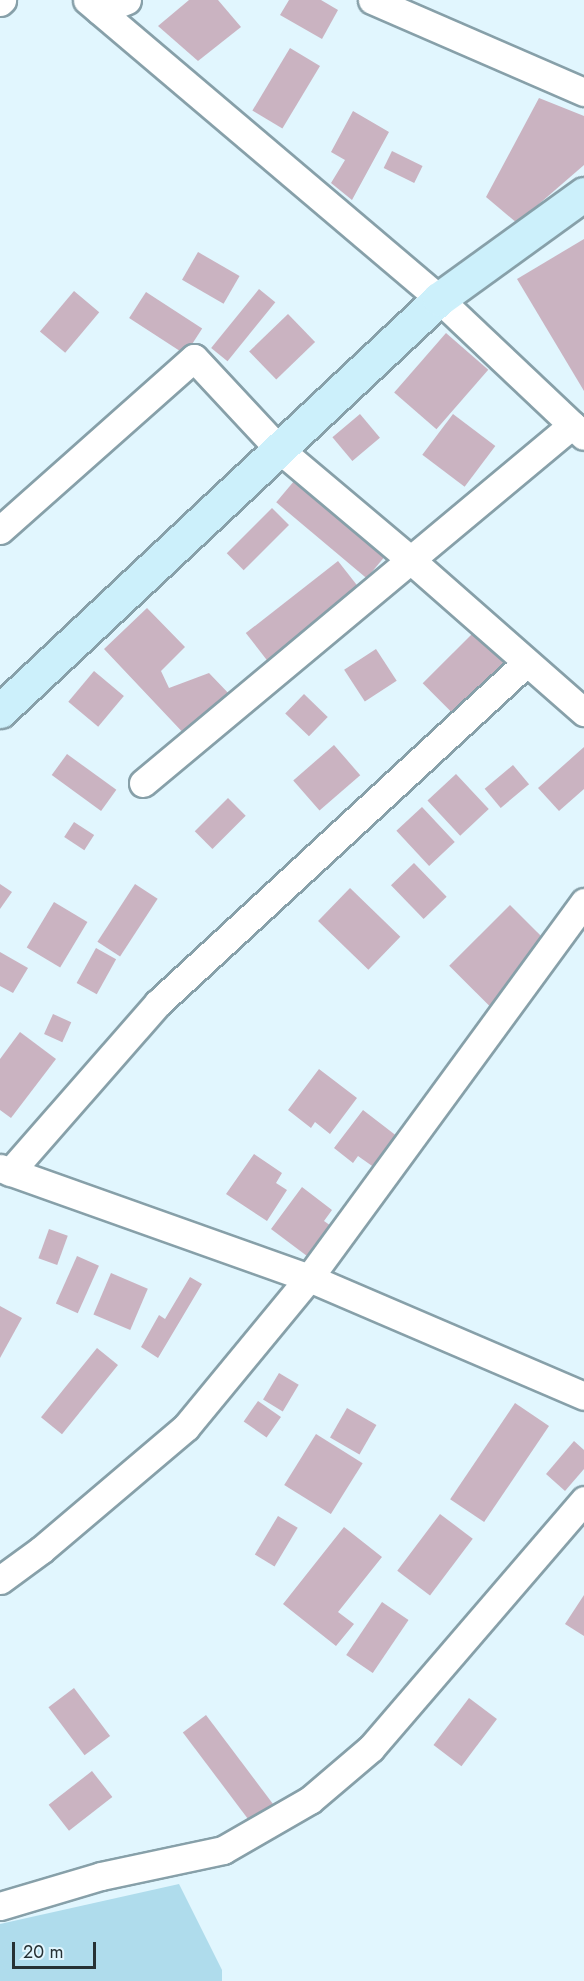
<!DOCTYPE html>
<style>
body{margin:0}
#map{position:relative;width:584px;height:1981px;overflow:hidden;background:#e1f6fe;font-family:Jost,sans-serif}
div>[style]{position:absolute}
.green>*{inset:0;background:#afdcec}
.building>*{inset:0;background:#cab3c1;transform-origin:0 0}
.roads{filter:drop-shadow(2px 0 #87a0a9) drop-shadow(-2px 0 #87a0a9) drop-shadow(0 2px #87a0a9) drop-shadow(0 -2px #87a0a9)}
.street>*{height:27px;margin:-13.5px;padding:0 13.5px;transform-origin:13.5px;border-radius:13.5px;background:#fff}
.secondary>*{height:33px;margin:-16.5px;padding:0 16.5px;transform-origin:16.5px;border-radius:16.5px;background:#ccf0fb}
span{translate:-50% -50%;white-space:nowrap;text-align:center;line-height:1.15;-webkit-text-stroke:5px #e1f6fe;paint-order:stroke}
.scale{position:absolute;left:12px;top:1942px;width:84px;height:27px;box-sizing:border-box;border:3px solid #263134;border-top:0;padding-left:8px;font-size:18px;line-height:21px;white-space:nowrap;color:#263134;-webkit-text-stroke:4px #e1f6fe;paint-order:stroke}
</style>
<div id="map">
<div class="green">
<i style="clip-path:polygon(179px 1884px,222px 1970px,222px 1981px,0 1981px,0 1924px)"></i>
</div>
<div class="building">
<i style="clip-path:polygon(189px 0,218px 0,241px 27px,198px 61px,158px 26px)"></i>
<i style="clip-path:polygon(289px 0,321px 0,338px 10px,322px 39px,280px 15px)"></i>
<i style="left:290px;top:48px;width:35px;height:73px;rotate:31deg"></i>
<i style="clip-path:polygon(539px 98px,584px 116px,584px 165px,517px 223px,486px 197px)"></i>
<i style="clip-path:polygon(353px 111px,389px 132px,352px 200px,331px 183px,345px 160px,331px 152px)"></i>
<i style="left:392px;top:151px;width:34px;height:19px;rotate:26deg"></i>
<i style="clip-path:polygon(584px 239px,584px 391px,517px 279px)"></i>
<i style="left:198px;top:252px;width:48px;height:32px;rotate:30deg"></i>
<i style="left:259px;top:289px;width:21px;height:76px;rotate:39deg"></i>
<i style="left:74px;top:291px;width:33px;height:53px;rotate:40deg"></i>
<i style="left:146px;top:292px;width:67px;height:31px;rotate:33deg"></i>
<i style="left:288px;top:314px;width:39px;height:54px;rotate:46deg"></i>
<i style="left:446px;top:333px;width:56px;height:79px;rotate:41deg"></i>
<i style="left:360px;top:414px;width:31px;height:36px;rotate:50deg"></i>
<i style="left:453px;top:414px;width:53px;height:51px;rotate:37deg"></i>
<i style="left:300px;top:474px;width:118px;height:37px;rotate:40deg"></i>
<i style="left:272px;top:508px;width:24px;height:64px;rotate:45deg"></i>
<i style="left:338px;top:561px;width:36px;height:117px;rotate:52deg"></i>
<i style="clip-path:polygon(147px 608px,185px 647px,161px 671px,169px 688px,209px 673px,233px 698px,189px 739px,104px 649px)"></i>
<i style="left:475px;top:631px;width:54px;height:74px;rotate:45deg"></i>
<i style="left:376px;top:649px;width:38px;height:38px;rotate:57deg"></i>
<i style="left:94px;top:671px;width:39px;height:40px;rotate:40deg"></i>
<i style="left:304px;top:694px;width:33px;height:27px;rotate:44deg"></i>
<i style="left:334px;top:745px;width:40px;height:54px;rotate:49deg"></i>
<i style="clip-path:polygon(584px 747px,584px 789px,559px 811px,538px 788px)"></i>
<i style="left:67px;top:754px;width:61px;height:26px;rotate:36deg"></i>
<i style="left:513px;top:765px;width:25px;height:37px;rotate:50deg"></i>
<i style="left:456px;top:774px;width:48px;height:39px;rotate:47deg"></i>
<i style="left:228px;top:798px;width:25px;height:47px;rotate:45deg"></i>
<i style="left:422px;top:807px;width:48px;height:35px;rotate:47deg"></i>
<i style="left:74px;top:822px;width:24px;height:18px;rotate:33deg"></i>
<i style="left:414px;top:863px;width:47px;height:32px;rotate:46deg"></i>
<i style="clip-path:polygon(0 884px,12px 892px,0 909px)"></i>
<i style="left:135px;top:884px;width:27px;height:69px;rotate:33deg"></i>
<i style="left:350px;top:888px;width:70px;height:46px;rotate:44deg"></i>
<i style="left:54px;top:902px;width:39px;height:53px;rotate:31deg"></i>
<i style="left:510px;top:905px;width:57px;height:86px;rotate:45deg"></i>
<i style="left:96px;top:948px;width:23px;height:40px;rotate:29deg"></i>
<i style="clip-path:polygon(0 952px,28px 968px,13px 993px,0 986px)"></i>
<i style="left:53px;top:1014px;width:20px;height:22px;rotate:24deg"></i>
<i style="clip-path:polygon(20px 1032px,56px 1059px,11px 1118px,0 1110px,0 1059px)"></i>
<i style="clip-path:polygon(319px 1069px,357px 1098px,330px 1134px,315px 1122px,311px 1128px,288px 1110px)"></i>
<i style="clip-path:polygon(363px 1110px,398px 1137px,375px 1168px,358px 1156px,353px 1163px,334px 1148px)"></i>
<i style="clip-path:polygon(254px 1154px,282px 1173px,276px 1183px,287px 1190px,267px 1221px,226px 1194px)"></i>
<i style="clip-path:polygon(302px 1187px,332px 1210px,324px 1221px,334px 1228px,311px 1259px,271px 1229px)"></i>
<i style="left:49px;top:1229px;width:20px;height:31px;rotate:20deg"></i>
<i style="left:77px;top:1256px;width:24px;height:52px;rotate:24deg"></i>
<i style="left:111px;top:1273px;width:40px;height:45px;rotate:23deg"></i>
<i style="clip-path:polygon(190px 1277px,202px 1284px,158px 1358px,141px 1347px,159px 1315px,165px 1319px)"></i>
<i style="clip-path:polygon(0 1306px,22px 1318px,0 1358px)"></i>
<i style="left:97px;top:1348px;width:27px;height:89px;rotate:39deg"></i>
<i style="left:279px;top:1373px;width:23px;height:31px;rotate:31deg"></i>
<i style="left:258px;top:1401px;width:28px;height:25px;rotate:35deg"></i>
<i style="left:515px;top:1403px;width:41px;height:116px;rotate:34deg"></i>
<i style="left:347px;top:1408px;width:34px;height:34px;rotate:30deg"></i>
<i style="left:316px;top:1434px;width:55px;height:60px;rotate:32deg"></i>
<i style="clip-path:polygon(574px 1441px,584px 1450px,584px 1469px,565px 1491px,546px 1474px)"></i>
<i style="left:440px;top:1514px;width:41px;height:71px;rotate:37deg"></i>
<i style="left:278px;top:1516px;width:23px;height:45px;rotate:31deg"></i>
<i style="clip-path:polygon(344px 1527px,382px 1557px,338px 1612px,354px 1624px,336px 1646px,283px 1604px)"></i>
<i style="clip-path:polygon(584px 1595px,584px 1636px,565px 1624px)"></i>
<i style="left:382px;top:1602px;width:32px;height:64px;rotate:34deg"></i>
<i style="left:74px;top:1688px;width:60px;height:32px;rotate:53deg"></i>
<i style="left:469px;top:1698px;width:35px;height:59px;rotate:37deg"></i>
<i style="left:206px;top:1715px;width:112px;height:29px;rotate:53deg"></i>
<i style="left:92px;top:1771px;width:33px;height:55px;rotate:52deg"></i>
</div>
<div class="roads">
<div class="street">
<i style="left:87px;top:0;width:462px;rotate:40.3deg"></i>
<i style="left:439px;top:299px;width:199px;rotate:43.4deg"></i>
<i style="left:372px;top:0;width:231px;rotate:23.5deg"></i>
<i style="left:0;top:2px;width:3px;rotate:-45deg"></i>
<i style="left:100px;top:11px;width:29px;rotate:-22deg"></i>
<i style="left:0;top:530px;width:259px;rotate:-41.6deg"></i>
<i style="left:194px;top:358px;width:125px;rotate:47deg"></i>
<i style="left:279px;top:449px;width:174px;rotate:40.1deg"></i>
<i style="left:412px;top:561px;width:229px;rotate:41.3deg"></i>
<i style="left:143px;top:783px;width:559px;rotate:-39.84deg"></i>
<i style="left:0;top:1168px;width:328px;rotate:19.6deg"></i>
<i style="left:309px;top:1278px;width:299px;rotate:23.2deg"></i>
<i style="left:10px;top:1172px;width:225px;rotate:-48.8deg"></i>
<i style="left:158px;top:1003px;width:502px;rotate:-42.74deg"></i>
<i style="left:0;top:1580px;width:51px;rotate:-36.2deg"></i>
<i style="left:41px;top:1550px;width:190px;rotate:-40.3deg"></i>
<i style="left:186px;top:1427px;width:193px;rotate:-50.5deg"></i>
<i style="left:309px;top:1278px;width:466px;rotate:-53.8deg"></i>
<i style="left:0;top:1906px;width:105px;rotate:-16.5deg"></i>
<i style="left:101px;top:1876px;width:125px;rotate:-12deg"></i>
<i style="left:223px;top:1850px;width:100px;rotate:-29.9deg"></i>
<i style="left:310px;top:1800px;width:80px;rotate:-40.4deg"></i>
<i style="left:371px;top:1748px;width:327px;rotate:-49.3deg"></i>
</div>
<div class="secondary">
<i style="left:0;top:711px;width:602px;rotate:-43.18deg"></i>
<i style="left:439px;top:299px;width:179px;rotate:-35.9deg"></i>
</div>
</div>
<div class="scale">20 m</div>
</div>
